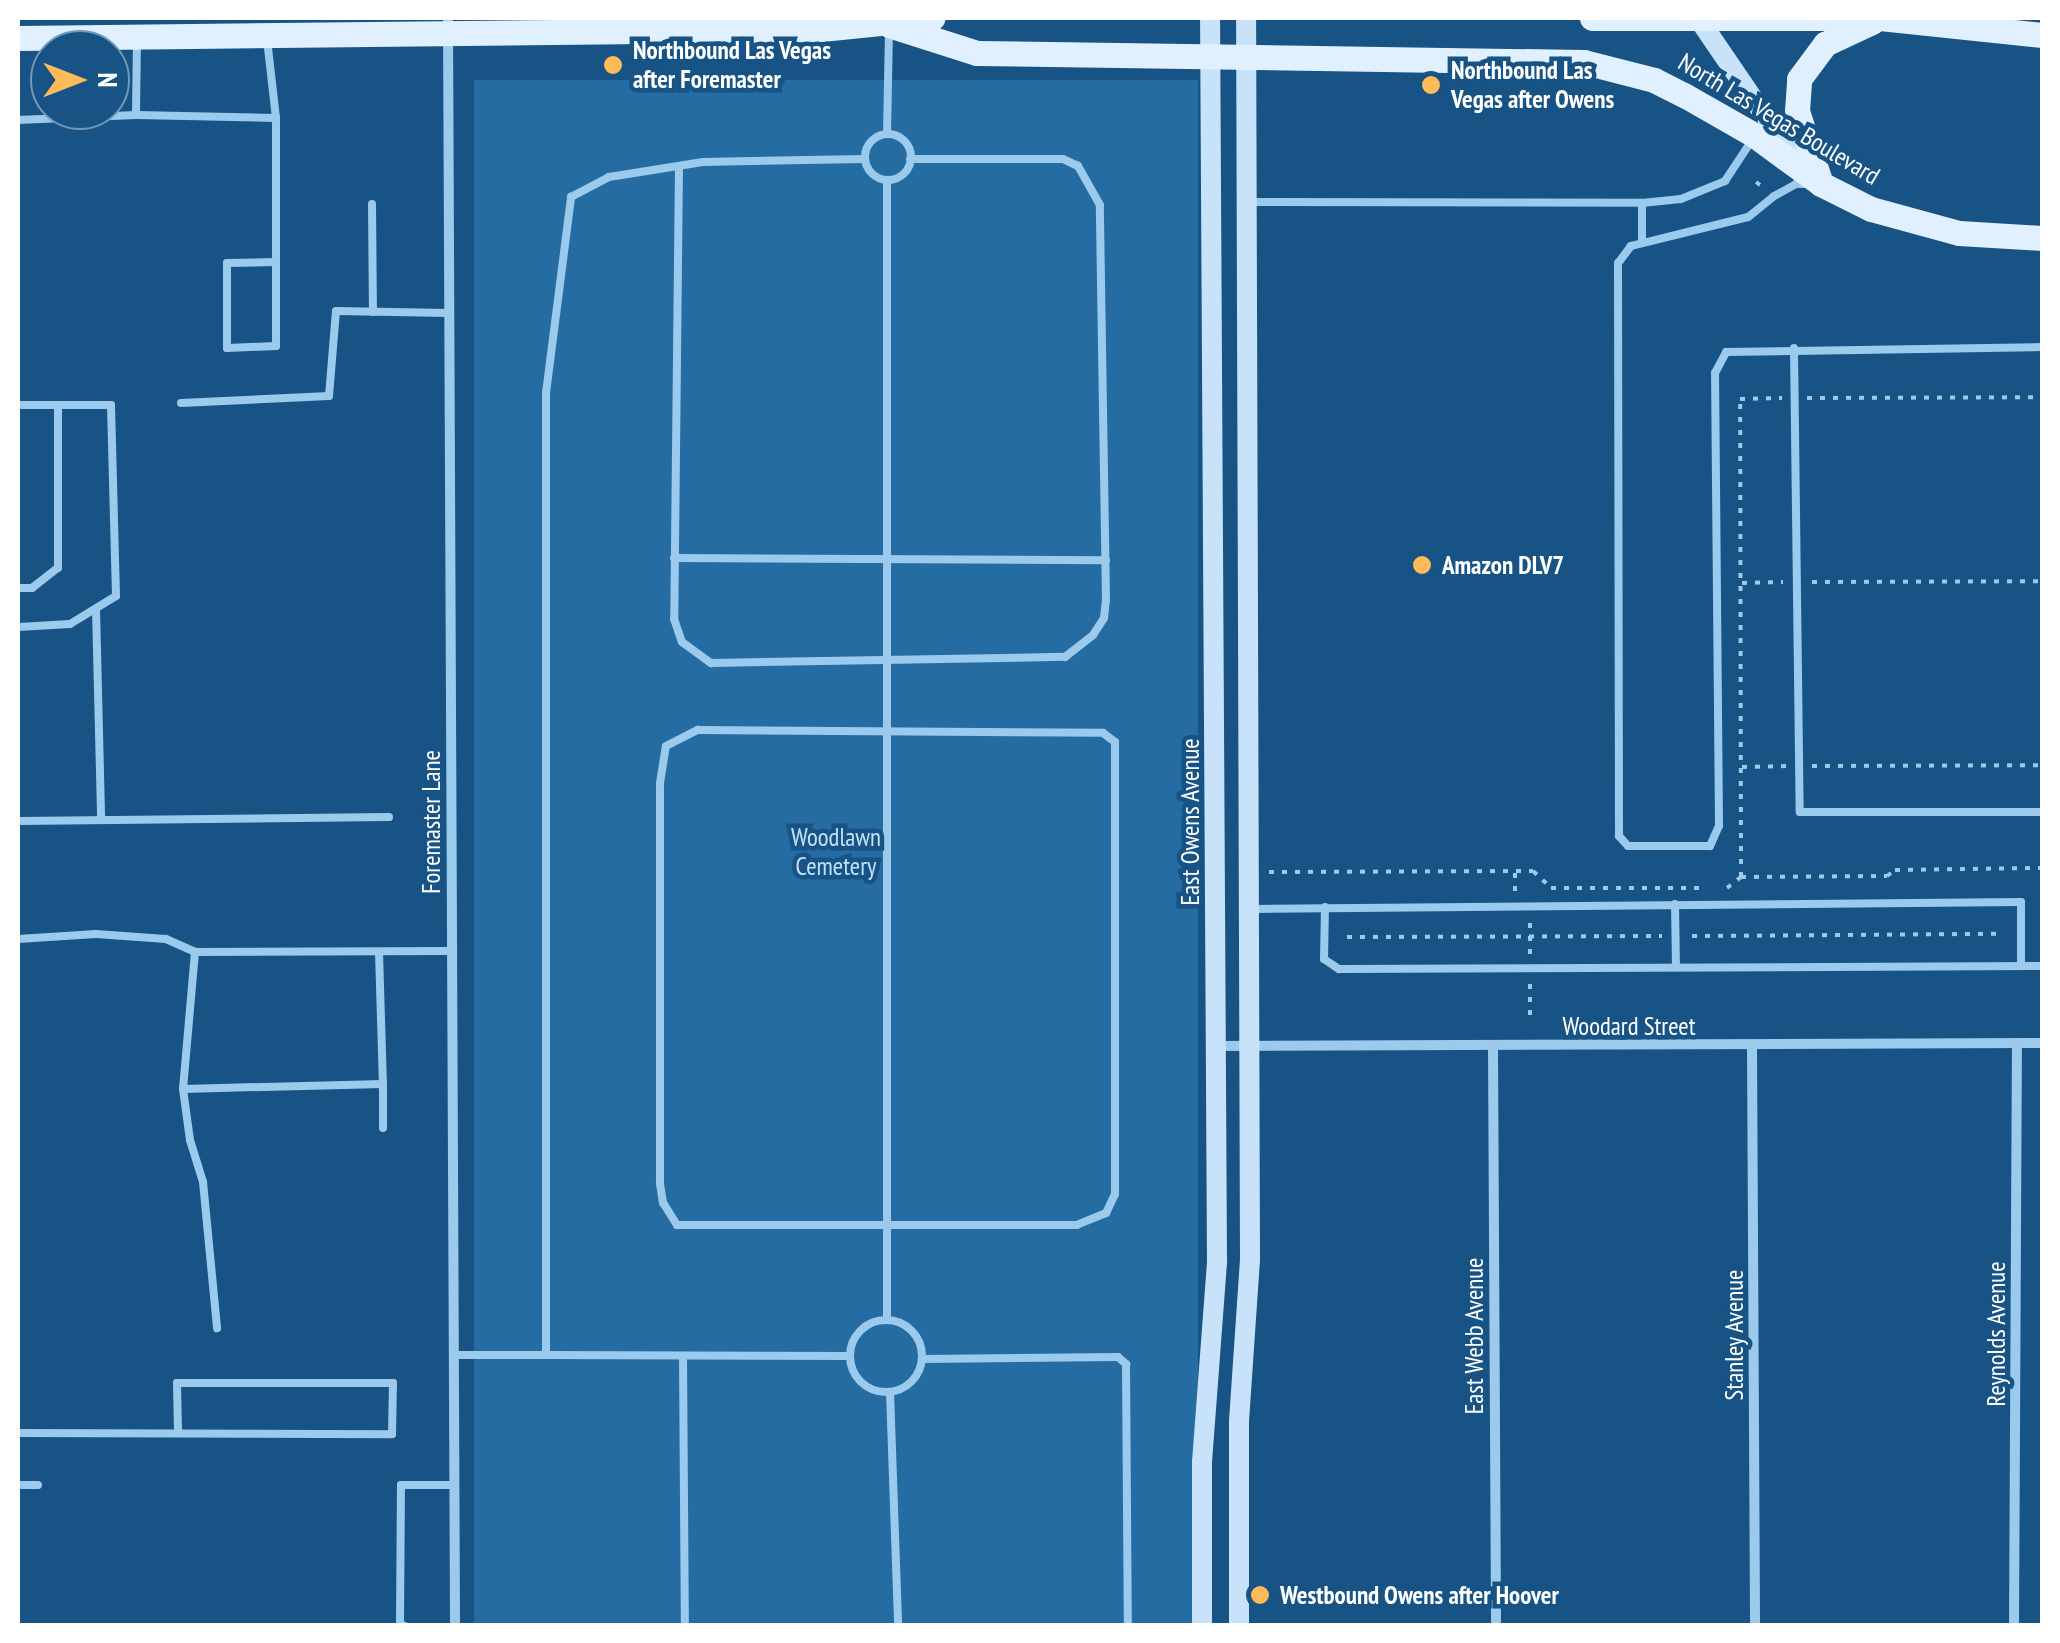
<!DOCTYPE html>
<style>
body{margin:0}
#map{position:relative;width:2060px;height:1643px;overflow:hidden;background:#175384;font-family:"PT Sans Narrow",sans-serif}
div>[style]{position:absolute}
.green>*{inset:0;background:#256ca2;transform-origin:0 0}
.path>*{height:4px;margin-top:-2px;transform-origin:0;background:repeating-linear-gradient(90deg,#9bcaed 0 5px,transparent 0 13px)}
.service>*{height:8px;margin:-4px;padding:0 4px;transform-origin:4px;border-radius:4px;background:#9bcaed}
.service>.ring{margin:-4px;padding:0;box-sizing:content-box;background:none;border:8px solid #9bcaed;border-radius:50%}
.minor>*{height:10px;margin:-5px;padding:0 5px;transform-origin:5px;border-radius:5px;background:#9bcaed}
.secondary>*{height:20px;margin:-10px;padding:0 10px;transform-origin:10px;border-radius:10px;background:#c8e3f9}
.primary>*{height:25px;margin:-12.5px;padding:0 12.5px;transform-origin:12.5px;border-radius:12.5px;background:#e1f0ff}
.dots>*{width:28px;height:28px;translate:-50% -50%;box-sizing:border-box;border:5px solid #175384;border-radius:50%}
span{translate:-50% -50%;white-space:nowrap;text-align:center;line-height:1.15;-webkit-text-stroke:9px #175384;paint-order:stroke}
.poi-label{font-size:25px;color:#fff;font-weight:700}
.left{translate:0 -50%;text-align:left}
.street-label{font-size:25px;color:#fff}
.park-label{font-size:25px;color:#c1e1f9}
.frame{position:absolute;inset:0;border:20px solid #fff;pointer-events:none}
.north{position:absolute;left:30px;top:30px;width:100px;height:100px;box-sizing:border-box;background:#175384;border:2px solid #7498b5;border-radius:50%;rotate:90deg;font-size:28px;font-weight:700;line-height:40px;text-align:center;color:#fff}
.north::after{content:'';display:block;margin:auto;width:35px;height:45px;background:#ffbb57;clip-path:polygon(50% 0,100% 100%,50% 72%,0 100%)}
</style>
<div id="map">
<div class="green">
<i style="left:474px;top:80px;width:724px;height:1545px"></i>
</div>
<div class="path">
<i style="left:1756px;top:182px;width:10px;rotate:37deg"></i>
<i style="left:1807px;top:398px;width:235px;rotate:-0.2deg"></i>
<i style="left:1812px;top:582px;width:230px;rotate:-0.2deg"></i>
<i style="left:1742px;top:583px;width:41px;rotate:-1.4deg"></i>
<i style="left:1812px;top:766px;width:230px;rotate:-0.2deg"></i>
<i style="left:1742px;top:767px;width:46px;rotate:-1.2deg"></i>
<i style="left:1269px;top:872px;width:264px;rotate:-0.2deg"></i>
<i style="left:1533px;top:871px;width:25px;rotate:43deg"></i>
<i style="left:1551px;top:888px;width:151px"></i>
<i style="left:1515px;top:873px;width:21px;rotate:90deg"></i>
<i style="left:1741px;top:877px;width:478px;rotate:-90.1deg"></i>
<i style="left:1740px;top:399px;width:42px;rotate:-1.4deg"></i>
<i style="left:1727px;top:888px;width:18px;rotate:-38deg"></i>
<i style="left:1741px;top:877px;width:146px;rotate:-0.4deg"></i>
<i style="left:1887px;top:876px;width:10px;rotate:-37deg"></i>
<i style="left:1895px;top:870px;width:147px;rotate:-0.8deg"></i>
<i style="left:1692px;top:936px;width:305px;rotate:-0.4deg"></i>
<i style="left:1347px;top:937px;width:315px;rotate:-0.2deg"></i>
<i style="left:1530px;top:954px;width:35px;rotate:-90deg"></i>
<i style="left:1530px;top:984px;width:35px;rotate:90deg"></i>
</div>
<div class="service">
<i style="left:267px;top:39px;width:80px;rotate:83.5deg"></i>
<i style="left:276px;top:118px;width:228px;rotate:90deg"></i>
<i style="left:276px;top:346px;width:49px;rotate:177.7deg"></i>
<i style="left:227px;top:348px;width:85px;rotate:-90deg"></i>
<i style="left:227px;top:263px;width:49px;rotate:-1.2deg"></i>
<i style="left:137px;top:40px;width:75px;rotate:90.8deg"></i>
<i style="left:136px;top:115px;width:140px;rotate:1.2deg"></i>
<i style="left:18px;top:120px;width:118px;rotate:-2.4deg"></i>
<i style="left:887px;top:134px;width:105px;rotate:-88.9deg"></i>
<i class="ring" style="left:865px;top:134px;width:38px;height:38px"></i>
<i style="left:679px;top:166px;width:453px;rotate:90.6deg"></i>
<i style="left:674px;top:619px;width:24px;rotate:71deg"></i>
<i style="left:682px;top:642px;width:36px;rotate:36deg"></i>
<i style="left:711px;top:663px;width:354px;rotate:-1deg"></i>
<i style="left:1065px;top:657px;width:36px;rotate:-38deg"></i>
<i style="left:1093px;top:635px;width:20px;rotate:-57deg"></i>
<i style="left:1104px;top:618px;width:18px;rotate:-84deg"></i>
<i style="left:1106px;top:600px;width:395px;rotate:-90.9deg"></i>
<i style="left:1100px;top:205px;width:45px;rotate:-119.4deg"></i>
<i style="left:1078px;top:166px;width:17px;rotate:-155deg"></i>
<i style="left:1063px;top:159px;width:153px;rotate:180deg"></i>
<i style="left:1808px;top:184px;width:12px;rotate:180deg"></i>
<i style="left:1796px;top:184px;width:26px;rotate:151deg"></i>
<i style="left:1773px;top:197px;width:32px;rotate:141deg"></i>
<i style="left:1748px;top:217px;width:121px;rotate:166.1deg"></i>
<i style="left:1631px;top:246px;width:21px;rotate:127deg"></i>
<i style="left:1618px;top:263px;width:573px;rotate:89.9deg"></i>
<i style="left:1619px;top:836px;width:13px;rotate:48deg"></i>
<i style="left:1628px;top:846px;width:82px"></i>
<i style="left:1710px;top:846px;width:22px;rotate:-66deg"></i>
<i style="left:1719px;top:826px;width:453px;rotate:-90.5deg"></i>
<i style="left:1715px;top:373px;width:24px;rotate:-62deg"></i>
<i style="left:1726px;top:352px;width:316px;rotate:-0.9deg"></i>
<i style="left:1248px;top:202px;width:394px;rotate:0.1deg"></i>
<i style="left:1642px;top:203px;width:39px;rotate:-6deg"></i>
<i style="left:1681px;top:199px;width:48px;rotate:-22.2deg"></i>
<i style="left:1725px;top:181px;width:49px;rotate:-56.6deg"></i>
<i style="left:1642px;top:203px;width:40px;rotate:90deg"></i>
<i style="left:372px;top:204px;width:108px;rotate:89.5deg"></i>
<i style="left:1794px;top:348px;width:464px;rotate:89.3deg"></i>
<i style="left:1800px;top:812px;width:242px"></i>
<i style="left:181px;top:403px;width:148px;rotate:-2.7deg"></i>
<i style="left:329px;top:396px;width:85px;rotate:-85.3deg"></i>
<i style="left:336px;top:311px;width:113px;rotate:1deg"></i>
<i style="left:18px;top:405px;width:93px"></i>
<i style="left:111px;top:405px;width:191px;rotate:88.5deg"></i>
<i style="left:116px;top:596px;width:54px;rotate:148.7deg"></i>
<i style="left:70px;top:624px;width:52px;rotate:176.7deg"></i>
<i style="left:674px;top:558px;width:432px;rotate:0.3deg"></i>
<i style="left:18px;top:588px;width:14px"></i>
<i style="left:32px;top:588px;width:33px;rotate:-38deg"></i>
<i style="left:58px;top:568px;width:163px;rotate:-90deg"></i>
<i style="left:96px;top:609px;width:211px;rotate:88.6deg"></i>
<i style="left:698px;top:730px;width:405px;rotate:0.4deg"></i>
<i style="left:1103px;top:733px;width:15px;rotate:37deg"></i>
<i style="left:1115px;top:742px;width:452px;rotate:90deg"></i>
<i style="left:1115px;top:1194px;width:21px;rotate:115deg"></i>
<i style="left:1106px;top:1213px;width:31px;rotate:158deg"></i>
<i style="left:1077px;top:1225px;width:400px;rotate:180deg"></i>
<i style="left:677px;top:1225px;width:26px;rotate:-122deg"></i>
<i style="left:663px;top:1203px;width:20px;rotate:-99deg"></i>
<i style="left:660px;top:1183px;width:400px;rotate:-90deg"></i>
<i style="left:660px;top:783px;width:37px;rotate:-81deg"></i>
<i style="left:666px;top:746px;width:36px;rotate:-27deg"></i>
<i style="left:18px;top:821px;width:371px;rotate:-0.6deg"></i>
<i style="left:1675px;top:904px;width:62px;rotate:89.1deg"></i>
<i style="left:1325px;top:907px;width:52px;rotate:91.1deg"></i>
<i style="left:1324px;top:959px;width:18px;rotate:34deg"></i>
<i style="left:1339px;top:969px;width:703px;rotate:-0.24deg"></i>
<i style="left:1253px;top:909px;width:768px;rotate:-0.52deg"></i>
<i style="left:2021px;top:902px;width:63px;rotate:90deg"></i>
<i style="left:18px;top:939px;width:78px;rotate:-3.7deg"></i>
<i style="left:96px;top:934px;width:70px;rotate:4.1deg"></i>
<i style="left:166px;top:939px;width:32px;rotate:24deg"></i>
<i style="left:379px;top:952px;width:132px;rotate:88.3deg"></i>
<i style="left:383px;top:1084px;width:200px;rotate:178.6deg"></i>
<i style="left:183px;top:1089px;width:138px;rotate:-85deg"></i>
<i style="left:195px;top:952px;width:256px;rotate:-0.2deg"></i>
<i style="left:383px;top:1084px;width:44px;rotate:90deg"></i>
<i style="left:183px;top:1089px;width:51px;rotate:82.2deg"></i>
<i style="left:190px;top:1140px;width:44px;rotate:72.8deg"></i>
<i style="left:203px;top:1182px;width:147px;rotate:84.5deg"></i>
<i style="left:887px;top:1319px;width:1139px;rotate:-90deg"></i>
<i class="ring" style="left:850px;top:1320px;width:64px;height:64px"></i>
<i style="left:454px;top:1355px;width:92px"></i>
<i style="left:849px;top:1356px;width:303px;rotate:-179.8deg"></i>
<i style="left:546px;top:1355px;width:962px;rotate:-90deg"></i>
<i style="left:546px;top:393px;width:198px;rotate:-82.7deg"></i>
<i style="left:571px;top:197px;width:43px;rotate:-27.8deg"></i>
<i style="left:609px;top:177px;width:95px;rotate:-9.1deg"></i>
<i style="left:703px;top:162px;width:162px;rotate:-1.1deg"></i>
<i style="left:683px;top:1357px;width:269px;rotate:89.6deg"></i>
<i style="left:922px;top:1359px;width:196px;rotate:-0.6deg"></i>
<i style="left:1118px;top:1357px;width:11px;rotate:41deg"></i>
<i style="left:1126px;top:1364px;width:262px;rotate:89.6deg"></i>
<i style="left:890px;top:1392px;width:234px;rotate:88deg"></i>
<i style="left:18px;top:1433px;width:374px;rotate:0.2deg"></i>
<i style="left:392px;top:1434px;width:51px;rotate:-88.9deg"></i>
<i style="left:393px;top:1383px;width:216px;rotate:180deg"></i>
<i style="left:177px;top:1383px;width:48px;rotate:88.8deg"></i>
<i style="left:18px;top:1485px;width:20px"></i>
<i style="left:405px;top:1626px;width:5px;rotate:-158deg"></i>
<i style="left:400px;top:1624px;width:139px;rotate:-89.6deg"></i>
<i style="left:401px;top:1485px;width:53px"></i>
</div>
<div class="minor">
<i style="left:448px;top:18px;width:1608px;rotate:89.75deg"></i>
<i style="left:1752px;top:1045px;width:581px;rotate:89.7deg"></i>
<i style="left:1216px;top:1046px;width:826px;rotate:-0.21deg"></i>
<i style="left:1493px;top:1047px;width:579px;rotate:89.7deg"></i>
<i style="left:2014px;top:1626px;width:583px;rotate:-89.71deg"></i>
</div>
<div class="secondary">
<i style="left:1698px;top:18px;width:110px;rotate:55.7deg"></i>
<i style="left:1760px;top:109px;width:72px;rotate:50.6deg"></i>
<i style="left:1202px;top:1626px;width:164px;rotate:-90deg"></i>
<i style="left:1202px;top:1462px;width:202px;rotate:-85.7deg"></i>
<i style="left:1217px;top:1261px;width:1243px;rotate:-90.32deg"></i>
<i style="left:1239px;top:1626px;width:205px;rotate:-90deg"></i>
<i style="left:1239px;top:1421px;width:161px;rotate:-86.1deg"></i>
<i style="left:1250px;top:1260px;width:1242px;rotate:-90.18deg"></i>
</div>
<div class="primary">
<i style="left:1592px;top:18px;width:288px"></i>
<i style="left:1880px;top:18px;width:163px;rotate:6deg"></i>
<i style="left:889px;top:25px;width:92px;rotate:17.7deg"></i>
<i style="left:977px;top:53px;width:607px;rotate:0.85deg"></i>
<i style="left:1584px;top:62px;width:72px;rotate:14.4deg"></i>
<i style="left:1654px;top:80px;width:34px;rotate:27deg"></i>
<i style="left:1684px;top:95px;width:81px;rotate:29.7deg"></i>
<i style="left:1754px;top:135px;width:83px;rotate:36.2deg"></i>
<i style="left:1821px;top:184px;width:56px;rotate:26.6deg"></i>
<i style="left:1871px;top:209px;width:91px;rotate:15.3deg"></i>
<i style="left:1959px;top:233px;width:83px;rotate:3.4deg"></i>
<i style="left:18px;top:38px;width:803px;rotate:-0.64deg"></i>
<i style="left:821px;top:29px;width:112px;rotate:-5.7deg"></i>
<i style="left:1821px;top:184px;width:77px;rotate:-108.2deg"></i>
<i style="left:1797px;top:111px;width:32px;rotate:-86deg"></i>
<i style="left:1799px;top:79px;width:44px;rotate:-53.4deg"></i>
<i style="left:1825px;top:44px;width:52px;rotate:-25.1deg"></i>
</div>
<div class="dots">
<i style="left:613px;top:65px;background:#ffbb57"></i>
<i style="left:1431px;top:85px;background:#ffbb57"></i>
<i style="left:1422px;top:565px;background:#ffbb57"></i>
<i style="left:1260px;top:1595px;background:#ffbb57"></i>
</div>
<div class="poi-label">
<span class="left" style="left:633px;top:65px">Northbound Las Vegas<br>after Foremaster</span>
<span class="left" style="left:1451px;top:85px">Northbound Las<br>Vegas after Owens</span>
<span class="left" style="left:1442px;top:565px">Amazon DLV7</span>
<span class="left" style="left:1280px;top:1595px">Westbound Owens after Hoover</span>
</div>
<div class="street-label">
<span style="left:1779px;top:119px;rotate:31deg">North Las Vegas Boulevard</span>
<span style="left:431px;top:822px;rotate:-90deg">Foremaster Lane</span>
<span style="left:1190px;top:822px;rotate:-90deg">East Owens Avenue</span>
<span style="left:1629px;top:1026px">Woodard Street</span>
<span style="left:1996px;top:1334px;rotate:-90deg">Reynolds Avenue</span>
<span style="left:1734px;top:1335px;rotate:-90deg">Stanley Avenue</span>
<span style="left:1474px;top:1336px;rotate:-90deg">East Webb Avenue</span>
</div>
<div class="park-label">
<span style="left:836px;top:852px">Woodlawn<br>Cemetery</span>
</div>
<div class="frame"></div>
<div class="north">N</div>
</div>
